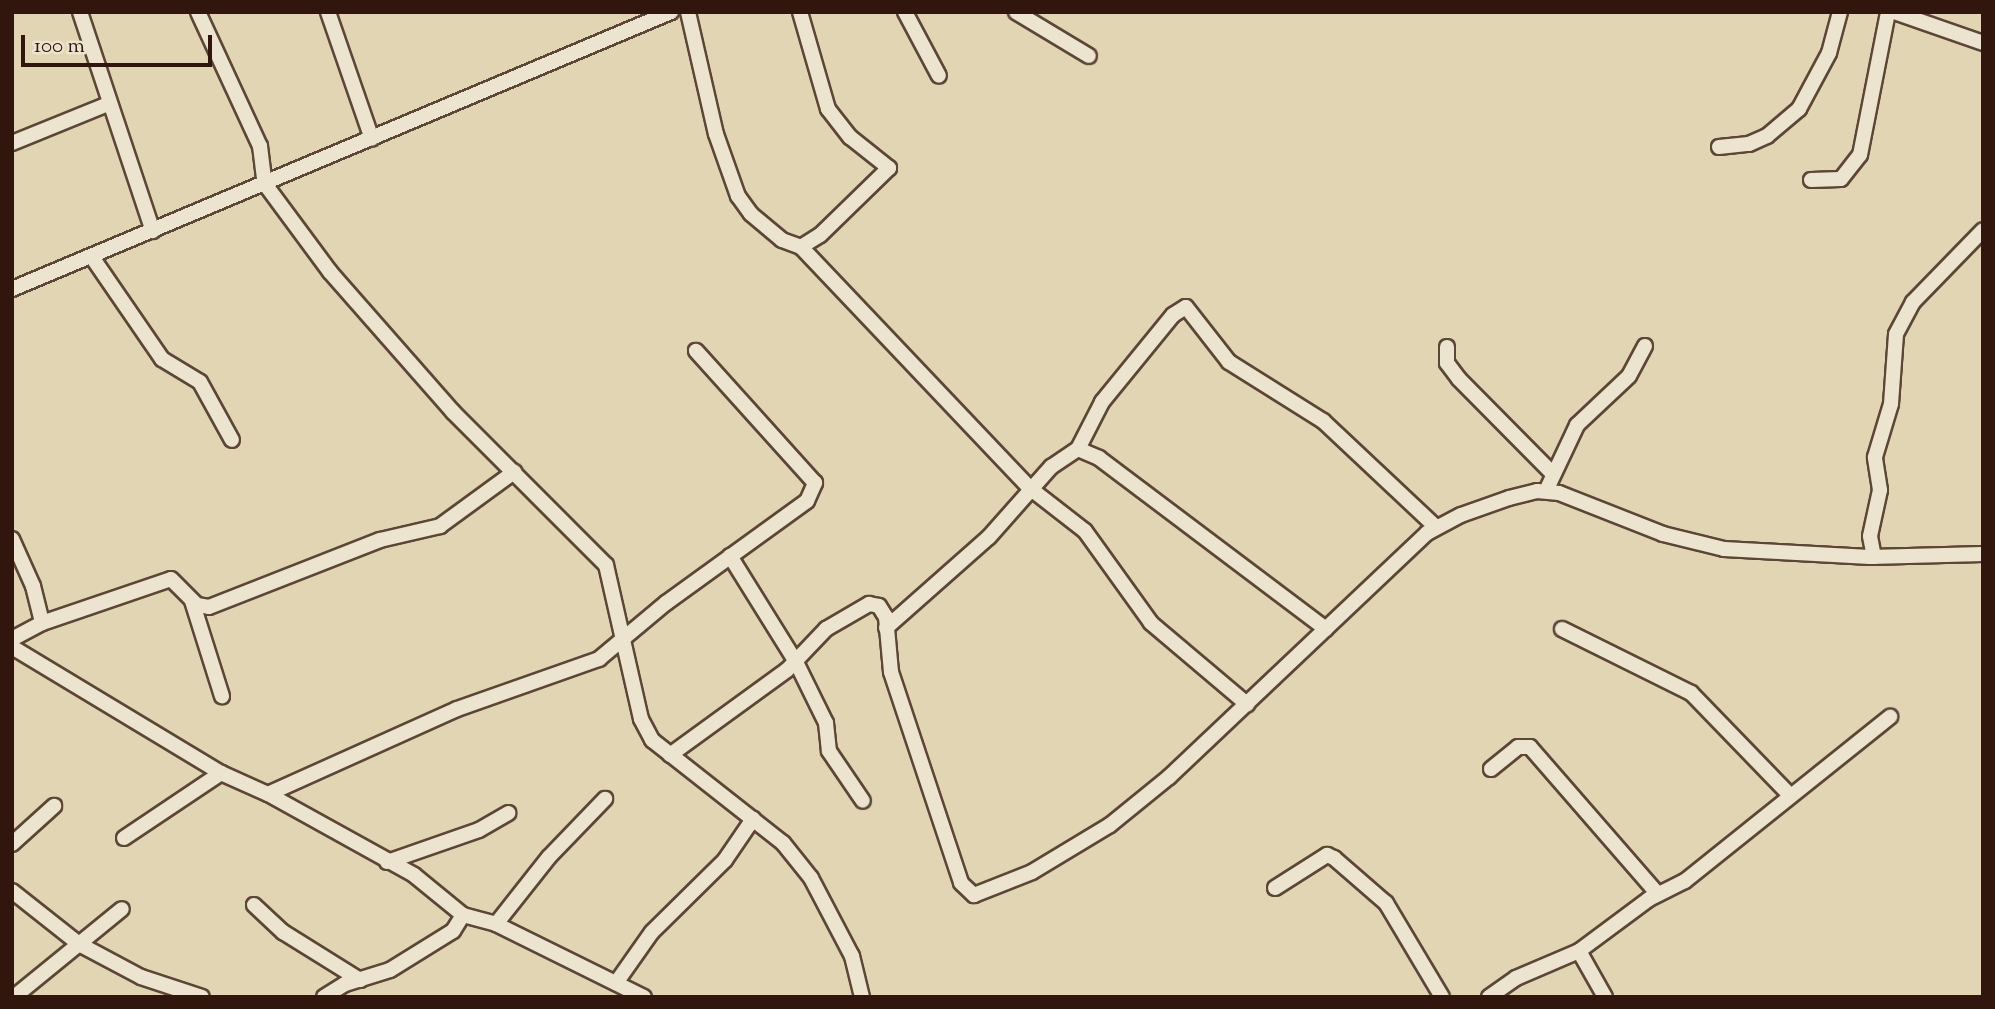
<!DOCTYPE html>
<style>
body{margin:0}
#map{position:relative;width:1995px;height:1009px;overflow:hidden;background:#e2d5b4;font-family:"Sorts Mill Goudy",serif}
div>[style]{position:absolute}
.roads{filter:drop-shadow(2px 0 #5c4636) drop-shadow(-2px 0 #5c4636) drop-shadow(0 2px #5c4636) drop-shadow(0 -2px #5c4636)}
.minor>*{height:14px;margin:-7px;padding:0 7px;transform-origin:7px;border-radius:7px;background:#ece4ce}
span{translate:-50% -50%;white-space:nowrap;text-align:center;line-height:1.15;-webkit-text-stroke:5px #ece4ce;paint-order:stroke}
.frame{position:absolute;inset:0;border:14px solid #30160c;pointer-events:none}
.scale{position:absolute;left:21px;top:35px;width:191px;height:32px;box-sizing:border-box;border:4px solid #30160c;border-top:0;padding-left:9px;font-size:21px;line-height:24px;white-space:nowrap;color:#30160c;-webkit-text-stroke:5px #ece4ce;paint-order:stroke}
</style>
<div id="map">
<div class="roads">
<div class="minor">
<i style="left:80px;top:12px;width:231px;rotate:71.6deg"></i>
<i style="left:198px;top:12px;width:148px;rotate:65.2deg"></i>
<i style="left:260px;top:146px;width:38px;rotate:83deg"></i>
<i style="left:265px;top:184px;width:109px;rotate:53.5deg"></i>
<i style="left:330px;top:272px;width:186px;rotate:48.7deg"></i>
<i style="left:453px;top:412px;width:216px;rotate:45deg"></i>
<i style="left:606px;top:565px;width:158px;rotate:77.2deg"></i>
<i style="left:641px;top:719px;width:24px;rotate:62deg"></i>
<i style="left:652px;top:740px;width:167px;rotate:38.2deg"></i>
<i style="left:783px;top:843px;width:45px;rotate:51.3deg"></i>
<i style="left:811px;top:878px;width:88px;rotate:62.3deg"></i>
<i style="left:852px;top:956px;width:42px;rotate:76.3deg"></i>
<i style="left:328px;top:12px;width:134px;rotate:70.9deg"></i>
<i style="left:688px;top:12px;width:125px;rotate:77.1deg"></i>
<i style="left:716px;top:134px;width:66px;rotate:70.5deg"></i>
<i style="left:738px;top:196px;width:22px;rotate:54deg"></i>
<i style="left:751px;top:214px;width:40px;rotate:40deg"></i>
<i style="left:782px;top:240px;width:20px;rotate:20deg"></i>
<i style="left:801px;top:247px;width:334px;rotate:46.5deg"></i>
<i style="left:1031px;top:489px;width:68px;rotate:37.9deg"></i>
<i style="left:1085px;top:531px;width:113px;rotate:54.3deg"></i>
<i style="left:1151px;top:623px;width:126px;rotate:40.2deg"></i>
<i style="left:800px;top:12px;width:101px;rotate:73.9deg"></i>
<i style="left:828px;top:109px;width:36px;rotate:52deg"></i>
<i style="left:850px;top:137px;width:50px;rotate:38.5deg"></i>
<i style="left:889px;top:168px;width:96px;rotate:135.8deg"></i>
<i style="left:820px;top:235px;width:22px;rotate:148deg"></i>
<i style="left:905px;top:12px;width:72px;rotate:62deg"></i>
<i style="left:1016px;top:12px;width:85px;rotate:31.1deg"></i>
<i style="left:1894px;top:12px;width:94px;rotate:19.2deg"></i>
<i style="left:12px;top:143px;width:104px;rotate:-22.1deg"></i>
<i style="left:1719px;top:147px;width:30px;rotate:-6deg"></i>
<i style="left:1749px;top:144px;width:20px;rotate:-24deg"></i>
<i style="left:1767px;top:136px;width:42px;rotate:-40.2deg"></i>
<i style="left:1799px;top:109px;width:64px;rotate:-61.8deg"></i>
<i style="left:1829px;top:53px;width:42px;rotate:-75deg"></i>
<i style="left:1811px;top:180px;width:30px;rotate:-2deg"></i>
<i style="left:1841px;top:179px;width:31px;rotate:-52deg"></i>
<i style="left:1860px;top:155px;width:146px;rotate:-78.9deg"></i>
<i style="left:92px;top:257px;width:124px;rotate:55.5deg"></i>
<i style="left:162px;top:359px;width:44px;rotate:31.2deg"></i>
<i style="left:200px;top:382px;width:66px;rotate:61.1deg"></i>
<i style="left:12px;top:289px;width:715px;rotate:-22.8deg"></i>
<i style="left:1447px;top:347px;width:16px;rotate:90deg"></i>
<i style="left:1447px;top:363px;width:20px;rotate:53deg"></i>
<i style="left:1459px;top:379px;width:134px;rotate:45.3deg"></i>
<i style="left:1078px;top:449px;width:53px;rotate:-62.9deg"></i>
<i style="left:1102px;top:402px;width:112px;rotate:-50.8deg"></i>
<i style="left:1173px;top:315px;width:15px;rotate:-32deg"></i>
<i style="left:1186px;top:307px;width:70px;rotate:52deg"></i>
<i style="left:1229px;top:362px;width:111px;rotate:32.1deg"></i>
<i style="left:1323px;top:421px;width:155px;rotate:43.2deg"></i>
<i style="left:1546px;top:491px;width:73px;rotate:-64.8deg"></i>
<i style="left:1577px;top:425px;width:71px;rotate:-43.3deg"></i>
<i style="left:1629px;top:376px;width:34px;rotate:-62deg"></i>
<i style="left:12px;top:539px;width:51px;rotate:65.9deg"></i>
<i style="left:33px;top:586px;width:38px;rotate:76deg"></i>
<i style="left:42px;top:623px;width:34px;rotate:152deg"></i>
<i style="left:730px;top:556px;width:125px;rotate:58.1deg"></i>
<i style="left:796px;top:662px;width:68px;rotate:63.8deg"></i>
<i style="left:826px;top:723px;width:28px;rotate:84deg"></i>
<i style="left:829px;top:751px;width:60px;rotate:55.8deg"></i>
<i style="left:1874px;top:557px;width:21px;rotate:-101deg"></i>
<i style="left:1870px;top:536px;width:47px;rotate:-77.7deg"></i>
<i style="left:1880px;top:490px;width:33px;rotate:-99deg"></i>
<i style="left:1875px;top:457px;width:55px;rotate:-73.2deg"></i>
<i style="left:1891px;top:404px;width:70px;rotate:-85.9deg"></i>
<i style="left:1896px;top:334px;width:36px;rotate:-62deg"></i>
<i style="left:1913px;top:302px;width:100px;rotate:-45.8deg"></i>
<i style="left:192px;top:601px;width:100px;rotate:72.5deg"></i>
<i style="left:42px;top:623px;width:136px;rotate:-18.8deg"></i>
<i style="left:171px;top:579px;width:37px;rotate:45deg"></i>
<i style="left:197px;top:605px;width:12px;rotate:9deg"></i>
<i style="left:209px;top:607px;width:184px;rotate:-21.4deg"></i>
<i style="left:380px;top:540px;width:62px;rotate:-13.1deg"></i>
<i style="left:440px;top:526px;width:92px;rotate:-36.1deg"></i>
<i style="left:886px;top:628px;width:137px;rotate:-41.5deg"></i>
<i style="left:989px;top:537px;width:94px;rotate:-48.5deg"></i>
<i style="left:1051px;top:467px;width:32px;rotate:-34deg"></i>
<i style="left:1078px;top:449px;width:23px;rotate:23deg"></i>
<i style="left:1099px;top:458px;width:284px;rotate:37deg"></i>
<i style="left:1562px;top:629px;width:144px;rotate:26.4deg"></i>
<i style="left:1691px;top:693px;width:141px;rotate:45.9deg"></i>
<i style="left:12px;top:647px;width:244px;rotate:31.1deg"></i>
<i style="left:221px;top:773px;width:51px;rotate:24.1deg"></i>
<i style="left:268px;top:794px;width:167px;rotate:29deg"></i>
<i style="left:414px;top:875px;width:63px;rotate:39.2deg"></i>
<i style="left:463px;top:915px;width:34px;rotate:15deg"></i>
<i style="left:496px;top:924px;width:165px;rotate:26.3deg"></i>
<i style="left:670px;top:755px;width:145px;rotate:-36deg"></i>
<i style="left:787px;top:670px;width:57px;rotate:-46.4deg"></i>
<i style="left:826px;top:629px;width:50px;rotate:-30.2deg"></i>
<i style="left:869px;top:604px;width:10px;rotate:11deg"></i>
<i style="left:879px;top:606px;width:13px;rotate:58deg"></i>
<i style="left:886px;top:617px;width:55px;rotate:84.8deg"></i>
<i style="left:891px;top:672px;width:222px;rotate:71.6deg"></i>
<i style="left:961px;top:883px;width:18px;rotate:43deg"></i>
<i style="left:974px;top:895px;width:62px;rotate:-21.6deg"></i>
<i style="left:1032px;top:872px;width:91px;rotate:-31.1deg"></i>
<i style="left:1110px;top:825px;width:76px;rotate:-39.1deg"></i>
<i style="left:1169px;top:777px;width:355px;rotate:-43.4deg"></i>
<i style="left:1427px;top:533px;width:38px;rotate:-28deg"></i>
<i style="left:1461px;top:515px;width:51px;rotate:-19.5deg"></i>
<i style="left:1509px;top:498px;width:29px;rotate:-14deg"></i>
<i style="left:1537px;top:491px;width:22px;rotate:5deg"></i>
<i style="left:1559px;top:493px;width:112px;rotate:21.5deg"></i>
<i style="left:1663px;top:534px;width:63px;rotate:13.8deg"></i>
<i style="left:1724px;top:549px;width:146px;rotate:3.1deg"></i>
<i style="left:1870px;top:557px;width:113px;rotate:-1.5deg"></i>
<i style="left:1491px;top:769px;width:35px;rotate:-39deg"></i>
<i style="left:1518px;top:747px;width:12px"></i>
<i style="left:1530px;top:747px;width:195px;rotate:49deg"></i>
<i style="left:268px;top:794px;width:207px;rotate:-24.2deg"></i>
<i style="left:457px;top:709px;width:151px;rotate:-19.4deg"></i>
<i style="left:599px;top:659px;width:87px;rotate:-39.9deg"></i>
<i style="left:666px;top:603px;width:174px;rotate:-35.9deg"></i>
<i style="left:807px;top:501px;width:20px;rotate:-66deg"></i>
<i style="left:815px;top:483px;width:178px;rotate:-132deg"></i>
<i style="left:124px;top:838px;width:117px;rotate:-33.8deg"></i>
<i style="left:12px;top:844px;width:57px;rotate:-42.1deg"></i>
<i style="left:387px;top:862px;width:97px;rotate:-19.2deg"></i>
<i style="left:479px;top:830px;width:34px;rotate:-30deg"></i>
<i style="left:1275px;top:888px;width:62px;rotate:-32.4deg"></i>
<i style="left:1327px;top:855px;width:8px;rotate:23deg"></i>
<i style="left:1334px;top:858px;width:69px;rotate:40.9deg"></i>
<i style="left:1386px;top:903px;width:109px;rotate:59.2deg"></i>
<i style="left:12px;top:891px;width:85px;rotate:38.3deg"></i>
<i style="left:79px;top:944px;width:70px;rotate:28deg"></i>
<i style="left:141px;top:977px;width:64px;rotate:18.2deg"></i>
<i style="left:254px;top:905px;width:40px;rotate:43deg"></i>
<i style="left:283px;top:932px;width:91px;rotate:31.9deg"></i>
<i style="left:496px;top:924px;width:85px;rotate:-51.7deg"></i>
<i style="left:549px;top:857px;width:81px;rotate:-46deg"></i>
<i style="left:1579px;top:951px;width:53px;rotate:60.5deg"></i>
<i style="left:616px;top:983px;width:62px;rotate:-54.8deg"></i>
<i style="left:652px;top:932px;width:103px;rotate:-44.6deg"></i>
<i style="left:725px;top:860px;width:50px;rotate:-55.7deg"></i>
<i style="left:14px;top:997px;width:139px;rotate:-39.2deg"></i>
<i style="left:324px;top:997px;width:25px;rotate:-32deg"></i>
<i style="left:345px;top:984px;width:47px;rotate:-17.3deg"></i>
<i style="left:390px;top:970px;width:74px;rotate:-31.8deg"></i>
<i style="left:453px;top:931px;width:19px;rotate:-58deg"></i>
<i style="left:1489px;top:997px;width:33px;rotate:-35deg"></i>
<i style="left:1516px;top:978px;width:69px;rotate:-23.2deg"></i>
<i style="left:1579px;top:951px;width:87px;rotate:-36.6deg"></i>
<i style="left:1649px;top:899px;width:40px;rotate:-26.6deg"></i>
<i style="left:1685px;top:881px;width:263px;rotate:-38.7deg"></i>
</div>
</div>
<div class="frame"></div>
<div class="scale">100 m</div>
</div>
